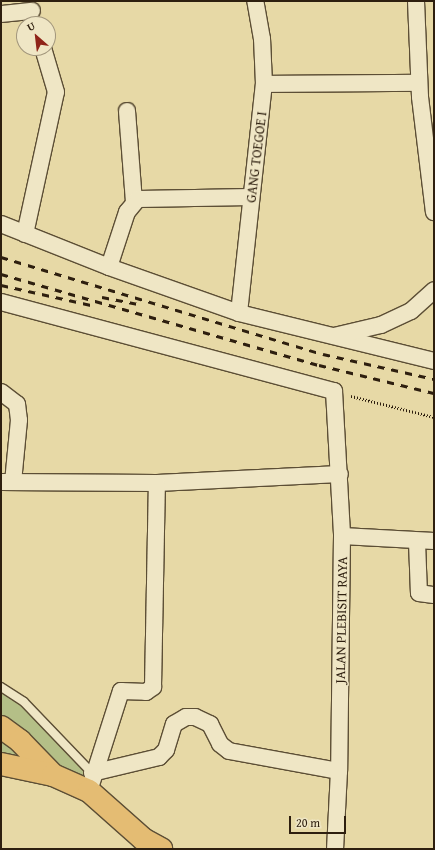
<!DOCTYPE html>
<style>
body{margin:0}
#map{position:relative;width:435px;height:850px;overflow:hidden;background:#e7d9a6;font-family:"Gentium Book Plus",serif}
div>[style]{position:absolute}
.green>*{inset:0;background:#b4bf87}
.path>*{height:2.5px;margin-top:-1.25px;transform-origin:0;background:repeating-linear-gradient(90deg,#2e1f0f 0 1px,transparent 0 3px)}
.roads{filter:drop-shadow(1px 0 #5c4e35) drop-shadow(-1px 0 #5c4e35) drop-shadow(0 1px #5c4e35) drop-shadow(0 -1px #5c4e35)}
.service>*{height:8px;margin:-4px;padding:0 4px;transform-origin:4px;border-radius:4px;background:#efe6c5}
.minor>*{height:16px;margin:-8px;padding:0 8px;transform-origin:8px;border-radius:8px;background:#efe6c5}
.primary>*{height:22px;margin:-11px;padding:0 11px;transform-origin:11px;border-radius:11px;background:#e4bc73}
.rail>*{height:3px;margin-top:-1.5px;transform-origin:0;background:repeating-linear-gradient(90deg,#2e1f0f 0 7px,transparent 0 14px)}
span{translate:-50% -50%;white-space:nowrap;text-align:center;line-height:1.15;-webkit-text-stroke:3px #efe6c5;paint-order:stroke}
.street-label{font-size:14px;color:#2e1f0f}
.frame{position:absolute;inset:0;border:2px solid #2e1f0f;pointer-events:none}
.north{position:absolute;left:16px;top:16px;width:40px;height:40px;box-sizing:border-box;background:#efe6c5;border:1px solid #a2967c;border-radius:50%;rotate:332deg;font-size:11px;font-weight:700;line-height:16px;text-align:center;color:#2e1f0f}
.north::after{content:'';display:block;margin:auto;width:14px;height:18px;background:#8f2418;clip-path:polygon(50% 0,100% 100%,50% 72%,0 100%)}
.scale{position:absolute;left:289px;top:816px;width:57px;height:18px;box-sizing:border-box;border:2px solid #2e1f0f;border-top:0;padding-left:5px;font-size:12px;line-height:14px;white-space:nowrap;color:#2e1f0f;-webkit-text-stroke:3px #efe6c5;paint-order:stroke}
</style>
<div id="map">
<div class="green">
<i style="clip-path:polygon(1px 687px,24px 702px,92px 773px,89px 791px,1px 764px)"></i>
</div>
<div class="path">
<i style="left:351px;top:396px;width:86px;rotate:14.2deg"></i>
</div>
<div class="roads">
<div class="service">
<i style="left:1px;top:687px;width:27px;rotate:33deg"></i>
<i style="left:24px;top:702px;width:98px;rotate:46.2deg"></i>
</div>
<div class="minor">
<i style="left:416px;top:1px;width:96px;rotate:87.6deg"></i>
<i style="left:420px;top:97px;width:116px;rotate:83.1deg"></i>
<i style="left:1px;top:14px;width:31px;rotate:-6deg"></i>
<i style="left:264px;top:84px;width:155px;rotate:-0.4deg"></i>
<i style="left:127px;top:111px;width:90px;rotate:85.6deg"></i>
<i style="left:1px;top:224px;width:116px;rotate:21.7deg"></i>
<i style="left:109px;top:267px;width:138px;rotate:19.5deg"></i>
<i style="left:239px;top:313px;width:201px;rotate:13.8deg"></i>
<i style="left:25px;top:234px;width:145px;rotate:-77.7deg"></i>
<i style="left:56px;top:92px;width:46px;rotate:-106.5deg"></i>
<i style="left:109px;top:267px;width:58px;rotate:-71.9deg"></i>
<i style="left:127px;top:212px;width:17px;rotate:-50deg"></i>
<i style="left:138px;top:199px;width:113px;rotate:-1deg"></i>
<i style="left:1px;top:302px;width:345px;rotate:15deg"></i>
<i style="left:334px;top:391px;width:145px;rotate:86.8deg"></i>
<i style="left:342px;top:536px;width:235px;rotate:90.7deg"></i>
<i style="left:339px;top:771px;width:78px;rotate:92.9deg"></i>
<i style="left:239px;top:313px;width:230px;rotate:-83.8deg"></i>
<i style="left:264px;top:84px;width:45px;rotate:-92.5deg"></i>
<i style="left:262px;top:39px;width:39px;rotate:-100deg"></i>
<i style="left:334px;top:336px;width:48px;rotate:-13.2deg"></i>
<i style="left:381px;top:325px;width:33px;rotate:-25deg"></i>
<i style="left:411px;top:311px;width:31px;rotate:-42deg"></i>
<i style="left:1px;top:392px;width:20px;rotate:37deg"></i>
<i style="left:17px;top:404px;width:16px;rotate:83deg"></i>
<i style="left:19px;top:420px;width:62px;rotate:95.5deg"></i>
<i style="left:1px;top:482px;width:156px;rotate:0.4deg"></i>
<i style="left:157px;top:483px;width:183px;rotate:-2.8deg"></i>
<i style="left:342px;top:536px;width:92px;rotate:3.1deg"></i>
<i style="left:417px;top:542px;width:51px;rotate:87.8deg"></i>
<i style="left:419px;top:593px;width:15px;rotate:8deg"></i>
<i style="left:92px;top:773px;width:69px;rotate:-13.4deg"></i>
<i style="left:159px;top:757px;width:10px;rotate:-45deg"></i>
<i style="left:166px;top:750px;width:27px;rotate:-73deg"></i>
<i style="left:174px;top:724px;width:14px;rotate:-30deg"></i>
<i style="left:186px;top:717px;width:9px"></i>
<i style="left:195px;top:717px;width:17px;rotate:25deg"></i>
<i style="left:210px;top:724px;width:22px;rotate:63deg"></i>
<i style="left:220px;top:744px;width:11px;rotate:38deg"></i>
<i style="left:229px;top:751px;width:112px;rotate:10.3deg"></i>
<i style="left:89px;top:791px;width:105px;rotate:-72.3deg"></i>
<i style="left:121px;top:691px;width:25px;rotate:2deg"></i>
<i style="left:146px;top:692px;width:9px;rotate:-36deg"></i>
<i style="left:153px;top:687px;width:204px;rotate:-88.9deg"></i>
</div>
<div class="primary">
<i style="left:1px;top:727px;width:24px;rotate:36deg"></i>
<i style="left:20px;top:741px;width:47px;rotate:45.9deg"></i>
<i style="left:1px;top:764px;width:53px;rotate:11.9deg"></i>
<i style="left:53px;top:775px;width:39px;rotate:24deg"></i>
<i style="left:89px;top:791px;width:72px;rotate:41.6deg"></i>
<i style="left:143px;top:839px;width:21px;rotate:29deg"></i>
</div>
</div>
<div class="rail">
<i style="left:1px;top:257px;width:336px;rotate:16.8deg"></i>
<i style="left:323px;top:354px;width:114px;rotate:12.7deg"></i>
<i style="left:1px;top:274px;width:331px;rotate:16deg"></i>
<i style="left:319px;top:365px;width:118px;rotate:13.7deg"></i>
<i style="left:1px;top:285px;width:92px;rotate:12.5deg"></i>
<i style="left:102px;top:297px;width:38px;rotate:11deg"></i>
</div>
<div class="street-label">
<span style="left:256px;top:157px;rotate:-83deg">GANG TOEGOE I</span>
<span style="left:341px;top:620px;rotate:-89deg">JALAN PLEBISIT RAYA</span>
</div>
<div class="frame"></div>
<div class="north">U</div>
<div class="scale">20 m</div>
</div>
